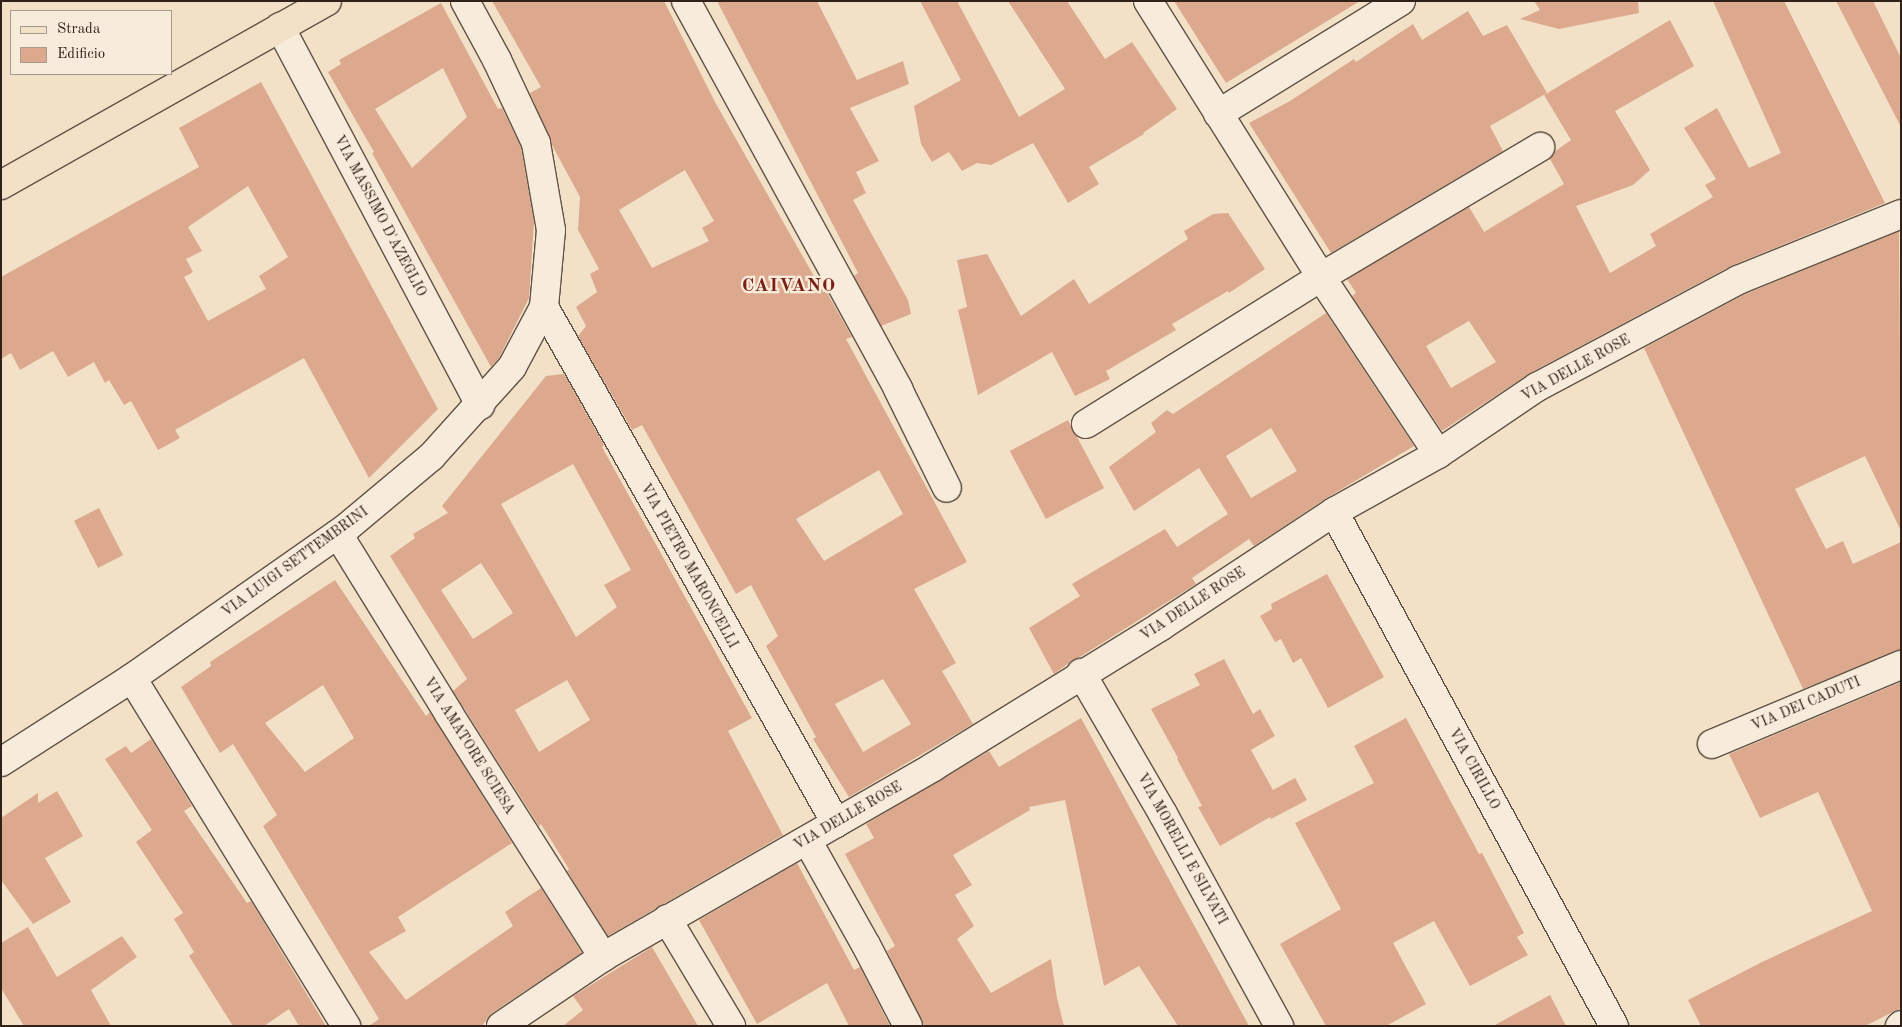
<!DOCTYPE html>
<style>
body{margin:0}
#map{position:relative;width:1902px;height:1027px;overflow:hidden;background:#f2e1c7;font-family:"Old Standard TT",serif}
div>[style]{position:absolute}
.building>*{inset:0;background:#dca98e;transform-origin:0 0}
.roads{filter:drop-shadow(1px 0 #605245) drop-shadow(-1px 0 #605245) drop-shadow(0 1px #605245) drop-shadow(0 -1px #605245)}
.minor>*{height:28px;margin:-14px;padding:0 14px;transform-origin:14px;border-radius:14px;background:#f7ecdb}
.major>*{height:28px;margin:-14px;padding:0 14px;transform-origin:14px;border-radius:14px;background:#f2e1c7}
span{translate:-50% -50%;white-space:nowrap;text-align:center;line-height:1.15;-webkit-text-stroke:4.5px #f7ecdb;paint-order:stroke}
.street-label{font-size:14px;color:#30221a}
.district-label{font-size:19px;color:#7a1f14;font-weight:700;letter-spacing:1px}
.frame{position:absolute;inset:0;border:2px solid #30221a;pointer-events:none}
.legend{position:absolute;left:10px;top:10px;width:162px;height:65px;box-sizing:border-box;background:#f7ecdb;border:1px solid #a79b8e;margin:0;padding:6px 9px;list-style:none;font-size:15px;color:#30221a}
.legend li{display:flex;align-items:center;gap:10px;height:25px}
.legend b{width:25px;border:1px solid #a79b8e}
</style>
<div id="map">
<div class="building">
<i style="clip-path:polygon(evenodd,492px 1px,664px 1px,715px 102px,823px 292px,826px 291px,852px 337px,846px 339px,967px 562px,914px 589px,956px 663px,942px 671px,973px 724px,849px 797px,813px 739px,816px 737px,766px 646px,778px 636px,751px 585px,736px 594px,642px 425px,632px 430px,578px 336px,586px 326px,576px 307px,597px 292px,590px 274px,599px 269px,578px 230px,580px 197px,552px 145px,530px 93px,541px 87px,492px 1px,685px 170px,714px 221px,702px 228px,709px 241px,652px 268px,619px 210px,685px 170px,492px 1px,879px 470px,903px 514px,824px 561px,796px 519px,879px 470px,492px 1px,883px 679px,911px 724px,863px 752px,835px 704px,883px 679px)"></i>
<i style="clip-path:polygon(717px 1px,817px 1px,857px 80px,903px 61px,909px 84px,850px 108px,879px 161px,856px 172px,866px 193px,853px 200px,908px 300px,911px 314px,881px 326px,854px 276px,858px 273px)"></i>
<i style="clip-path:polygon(920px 1px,957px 1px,1019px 117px,1065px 89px,1008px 1px,1067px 1px,1105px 59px,1132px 42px,1177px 109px,1143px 133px,1144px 134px,1089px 167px,1099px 184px,1068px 203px,1033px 143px,991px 165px,977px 163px,962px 171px,949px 152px,932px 162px,921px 144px,914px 106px,961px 80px)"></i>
<i style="clip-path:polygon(1174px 1px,1360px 1px,1226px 83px)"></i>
<i style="clip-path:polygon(1534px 1px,1638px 1px,1639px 13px,1559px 29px,1520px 19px,1540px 10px)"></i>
<i style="clip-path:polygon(evenodd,1713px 1px,1784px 1px,1885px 203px,1731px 266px,1530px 373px,1442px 431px,1352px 296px,1356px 293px,1347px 279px,1469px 207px,1484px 232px,1564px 184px,1550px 159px,1554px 152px,1571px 140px,1544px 95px,1670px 20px,1694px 66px,1615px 111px,1650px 170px,1633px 185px,1576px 206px,1610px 273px,1656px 246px,1650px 234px,1713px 197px,1705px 185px,1716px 179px,1684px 128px,1717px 108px,1749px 168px,1781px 153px,1713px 1px,1469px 321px,1496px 362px,1451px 388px,1426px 346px,1469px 321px)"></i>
<i style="clip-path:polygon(1836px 1px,1873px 1px,1901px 58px,1901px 127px)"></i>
<i style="clip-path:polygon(evenodd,441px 3px,498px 109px,502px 108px,521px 147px,534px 221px,529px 298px,499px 358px,491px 367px,372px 153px,374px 152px,328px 72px,341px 64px,339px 60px,441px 3px,443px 68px,467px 117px,412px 168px,375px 109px,443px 68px)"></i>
<i style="clip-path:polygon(1468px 11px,1483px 36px,1507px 25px,1547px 93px,1490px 126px,1503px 151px,1331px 253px,1249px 123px,1290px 101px,1354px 59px,1356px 62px,1413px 24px,1422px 40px)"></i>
<i style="clip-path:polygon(evenodd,261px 82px,438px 409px,369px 478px,304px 358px,175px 430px,180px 438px,158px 450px,131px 401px,124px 405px,109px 380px,105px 383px,94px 362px,68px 377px,53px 351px,20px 370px,11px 353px,1px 359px,1px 277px,199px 167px,179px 128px,261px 82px,248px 186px,288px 257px,259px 276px,266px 289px,208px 321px,184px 277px,193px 272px,186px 259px,202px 251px,188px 227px,248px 186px)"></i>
<i style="clip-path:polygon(1228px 213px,1265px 269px,1229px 293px,1228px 291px,1172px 324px,1176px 330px,1106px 371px,1110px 379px,1075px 396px,1052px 352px,978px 395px,958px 310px,967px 307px,957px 260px,987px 254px,1021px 316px,1074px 279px,1089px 304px,1188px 239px,1184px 231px,1213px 214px)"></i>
<i style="clip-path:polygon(1899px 231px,1901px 531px,1865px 456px,1795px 489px,1826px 549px,1843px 541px,1853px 564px,1901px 542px,1901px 650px,1803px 689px,1644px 348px,1745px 294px)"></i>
<i style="clip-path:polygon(evenodd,1326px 313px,1414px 446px,1325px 499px,1254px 546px,1249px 539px,1192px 578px,1196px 584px,1080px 657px,1073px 660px,1054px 674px,1029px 628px,1080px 596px,1072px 584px,1165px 529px,1177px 547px,1228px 514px,1199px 468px,1134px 511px,1109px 467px,1156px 432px,1151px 423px,1167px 410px,1173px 414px,1326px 313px,1271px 428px,1297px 471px,1251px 498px,1226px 456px,1271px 428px)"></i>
<i style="clip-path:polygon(evenodd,564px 374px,604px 445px,602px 447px,752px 718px,728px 731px,783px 835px,608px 936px,567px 871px,569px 869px,541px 824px,539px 826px,453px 691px,467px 679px,390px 556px,415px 538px,413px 534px,448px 513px,442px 506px,546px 376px,564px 374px,573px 464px,631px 570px,604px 585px,617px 607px,576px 637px,501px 504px,573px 464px,564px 374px,481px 563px,513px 613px,473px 639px,441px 590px,481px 563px,564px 374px,567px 680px,590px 720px,539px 752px,515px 710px,567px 680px)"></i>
<i style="left:1068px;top:420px;width:77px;height:66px;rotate:62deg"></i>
<i style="left:99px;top:508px;width:53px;height:28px;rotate:63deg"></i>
<i style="clip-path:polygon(1327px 574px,1384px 677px,1328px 708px,1301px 658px,1293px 663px,1281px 639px,1275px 642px,1260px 616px,1272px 609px,1271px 604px)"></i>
<i style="clip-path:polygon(evenodd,335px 580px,426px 716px,430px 712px,512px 843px,398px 917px,406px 931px,369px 952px,406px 1000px,513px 926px,505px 912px,541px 888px,582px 953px,492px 1013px,482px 1026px,369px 1026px,379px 1019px,263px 826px,277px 815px,233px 744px,220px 753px,181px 687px,211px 666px,210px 662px,335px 580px,323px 685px,354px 738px,305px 772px,265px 723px,323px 685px)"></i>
<i style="clip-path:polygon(1224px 659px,1253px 714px,1260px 709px,1275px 736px,1251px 750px,1273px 790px,1295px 778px,1307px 800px,1271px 819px,1270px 817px,1220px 846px,1198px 807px,1202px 806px,1177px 759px,1178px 758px,1151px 709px,1200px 685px,1194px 674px)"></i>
<i style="clip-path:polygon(1901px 682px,1901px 1008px,1865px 1026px,1701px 1026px,1688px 1000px,1762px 962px,1872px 911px,1818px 792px,1760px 818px,1729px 754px)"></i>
<i style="clip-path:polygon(1081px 718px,1249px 1026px,1178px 1026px,1139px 966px,1104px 986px,1065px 800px,1029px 807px,1030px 810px,953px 855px,972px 885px,955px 895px,974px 926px,957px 939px,991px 993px,1051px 959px,1057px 998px,1064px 1026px,923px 1026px,887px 951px,895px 946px,845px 854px,874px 838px,866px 824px,989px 751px,999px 767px)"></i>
<i style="clip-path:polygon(1406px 718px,1479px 854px,1482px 853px,1524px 933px,1517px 937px,1528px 955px,1470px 986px,1434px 921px,1393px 943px,1426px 1004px,1386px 1026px,1326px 1026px,1280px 944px,1341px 909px,1295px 823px,1374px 783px,1354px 746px)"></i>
<i style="clip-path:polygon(151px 739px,192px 806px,184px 811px,247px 903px,251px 901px,326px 1026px,299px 1026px,289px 1009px,264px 1026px,233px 1026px,189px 956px,194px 952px,174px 919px,183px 913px,136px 842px,152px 830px,105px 759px,126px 746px,131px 753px)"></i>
<i style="clip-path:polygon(57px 791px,83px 836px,45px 858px,71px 902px,33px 924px,1px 880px,1px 818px,38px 793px,38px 803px)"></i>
<i style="clip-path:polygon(797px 863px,854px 970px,860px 967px,890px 1026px,849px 1026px,827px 983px,757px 1024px,699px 920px)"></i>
<i style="clip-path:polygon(28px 927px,57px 977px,122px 936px,137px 957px,91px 990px,111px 1026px,24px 1026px,1px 988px,1px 943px)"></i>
<i style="clip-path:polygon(652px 947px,698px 1026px,563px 1026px,583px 1010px,573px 996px)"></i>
<i style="clip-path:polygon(1550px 995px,1566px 1026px,1493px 1026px)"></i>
</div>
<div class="roads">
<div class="minor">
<i style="left:686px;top:1px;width:442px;rotate:61.3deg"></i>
<i style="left:898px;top:389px;width:110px;rotate:63.7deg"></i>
<i style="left:1148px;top:1px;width:326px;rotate:57.9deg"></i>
<i style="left:1321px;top:277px;width:212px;rotate:56.5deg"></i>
<i style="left:280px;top:27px;width:428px;rotate:62.1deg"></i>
<i style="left:1218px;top:114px;width:215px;rotate:-31.7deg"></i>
<i style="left:544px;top:307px;width:593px;rotate:60.49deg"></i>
<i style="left:1086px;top:424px;width:277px;rotate:-32deg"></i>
<i style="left:1321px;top:277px;width:255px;rotate:-30.7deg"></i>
<i style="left:1334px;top:512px;width:585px;rotate:61.42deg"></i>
<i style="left:338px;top:534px;width:211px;rotate:58.3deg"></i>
<i style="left:449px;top:714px;width:288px;rotate:57.6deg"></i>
<i style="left:1081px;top:673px;width:163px;rotate:59.8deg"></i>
<i style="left:1163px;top:814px;width:242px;rotate:61.3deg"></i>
<i style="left:132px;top:678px;width:409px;rotate:58.4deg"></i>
<i style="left:1712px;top:744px;width:205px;rotate:-22.7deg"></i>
<i style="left:1px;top:762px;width:156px;rotate:-32.7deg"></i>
<i style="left:132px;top:678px;width:261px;rotate:-35deg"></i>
<i style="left:346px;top:528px;width:111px;rotate:-39.9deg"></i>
<i style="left:431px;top:457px;width:121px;rotate:-48deg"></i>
<i style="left:512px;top:367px;width:68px;rotate:-61.9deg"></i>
<i style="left:544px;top:307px;width:77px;rotate:-84.8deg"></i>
<i style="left:551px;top:230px;width:88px;rotate:-99.8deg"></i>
<i style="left:536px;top:143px;width:92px;rotate:-115.2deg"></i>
<i style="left:497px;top:60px;width:67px;rotate:-118.5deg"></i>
<i style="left:807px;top:840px;width:120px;rotate:60.7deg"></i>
<i style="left:866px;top:945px;width:91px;rotate:62.6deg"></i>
<i style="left:667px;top:919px;width:125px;rotate:59.1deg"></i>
<i style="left:501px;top:1026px;width:123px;rotate:-34.1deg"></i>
<i style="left:603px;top:957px;width:381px;rotate:-29.9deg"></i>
<i style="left:933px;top:767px;width:268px;rotate:-31.7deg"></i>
<i style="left:1161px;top:626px;width:207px;rotate:-33.4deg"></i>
<i style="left:1334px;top:512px;width:119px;rotate:-29.1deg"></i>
<i style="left:1438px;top:454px;width:120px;rotate:-34.1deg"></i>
<i style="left:1537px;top:387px;width:228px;rotate:-28deg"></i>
<i style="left:1738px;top:280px;width:176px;rotate:-22deg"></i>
<i style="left:1900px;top:1026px;width:1px;rotate:-45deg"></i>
</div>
<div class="major">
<i style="left:1px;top:185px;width:374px;rotate:-29.4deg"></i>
</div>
</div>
<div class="street-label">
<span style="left:380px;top:216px;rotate:62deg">VIA MASSIMO D'AZEGLIO</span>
<span style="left:1576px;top:368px;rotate:-29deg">VIA DELLE ROSE</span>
<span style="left:295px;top:562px;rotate:-36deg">VIA LUIGI SETTEMBRINI</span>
<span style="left:689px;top:566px;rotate:61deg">VIA PIETRO MARONCELLI</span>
<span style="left:1193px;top:604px;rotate:-33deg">VIA DELLE ROSE</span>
<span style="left:1806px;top:704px;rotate:-23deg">VIA DEI CADUTI</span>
<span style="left:469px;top:746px;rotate:58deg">VIA AMATORE SCIESA</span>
<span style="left:1474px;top:769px;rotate:61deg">VIA CIRILLO</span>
<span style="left:848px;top:816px;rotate:-30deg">VIA DELLE ROSE</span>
<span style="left:1182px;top:849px;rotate:61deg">VIA MORELLI E SILVATI</span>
</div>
<div class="district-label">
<span style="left:789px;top:287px">CAIVANO</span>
</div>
<div class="frame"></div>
<ul class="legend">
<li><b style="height:6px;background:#f2e1c7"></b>Strada</li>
<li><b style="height:14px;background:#dca98e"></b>Edificio</li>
</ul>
</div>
